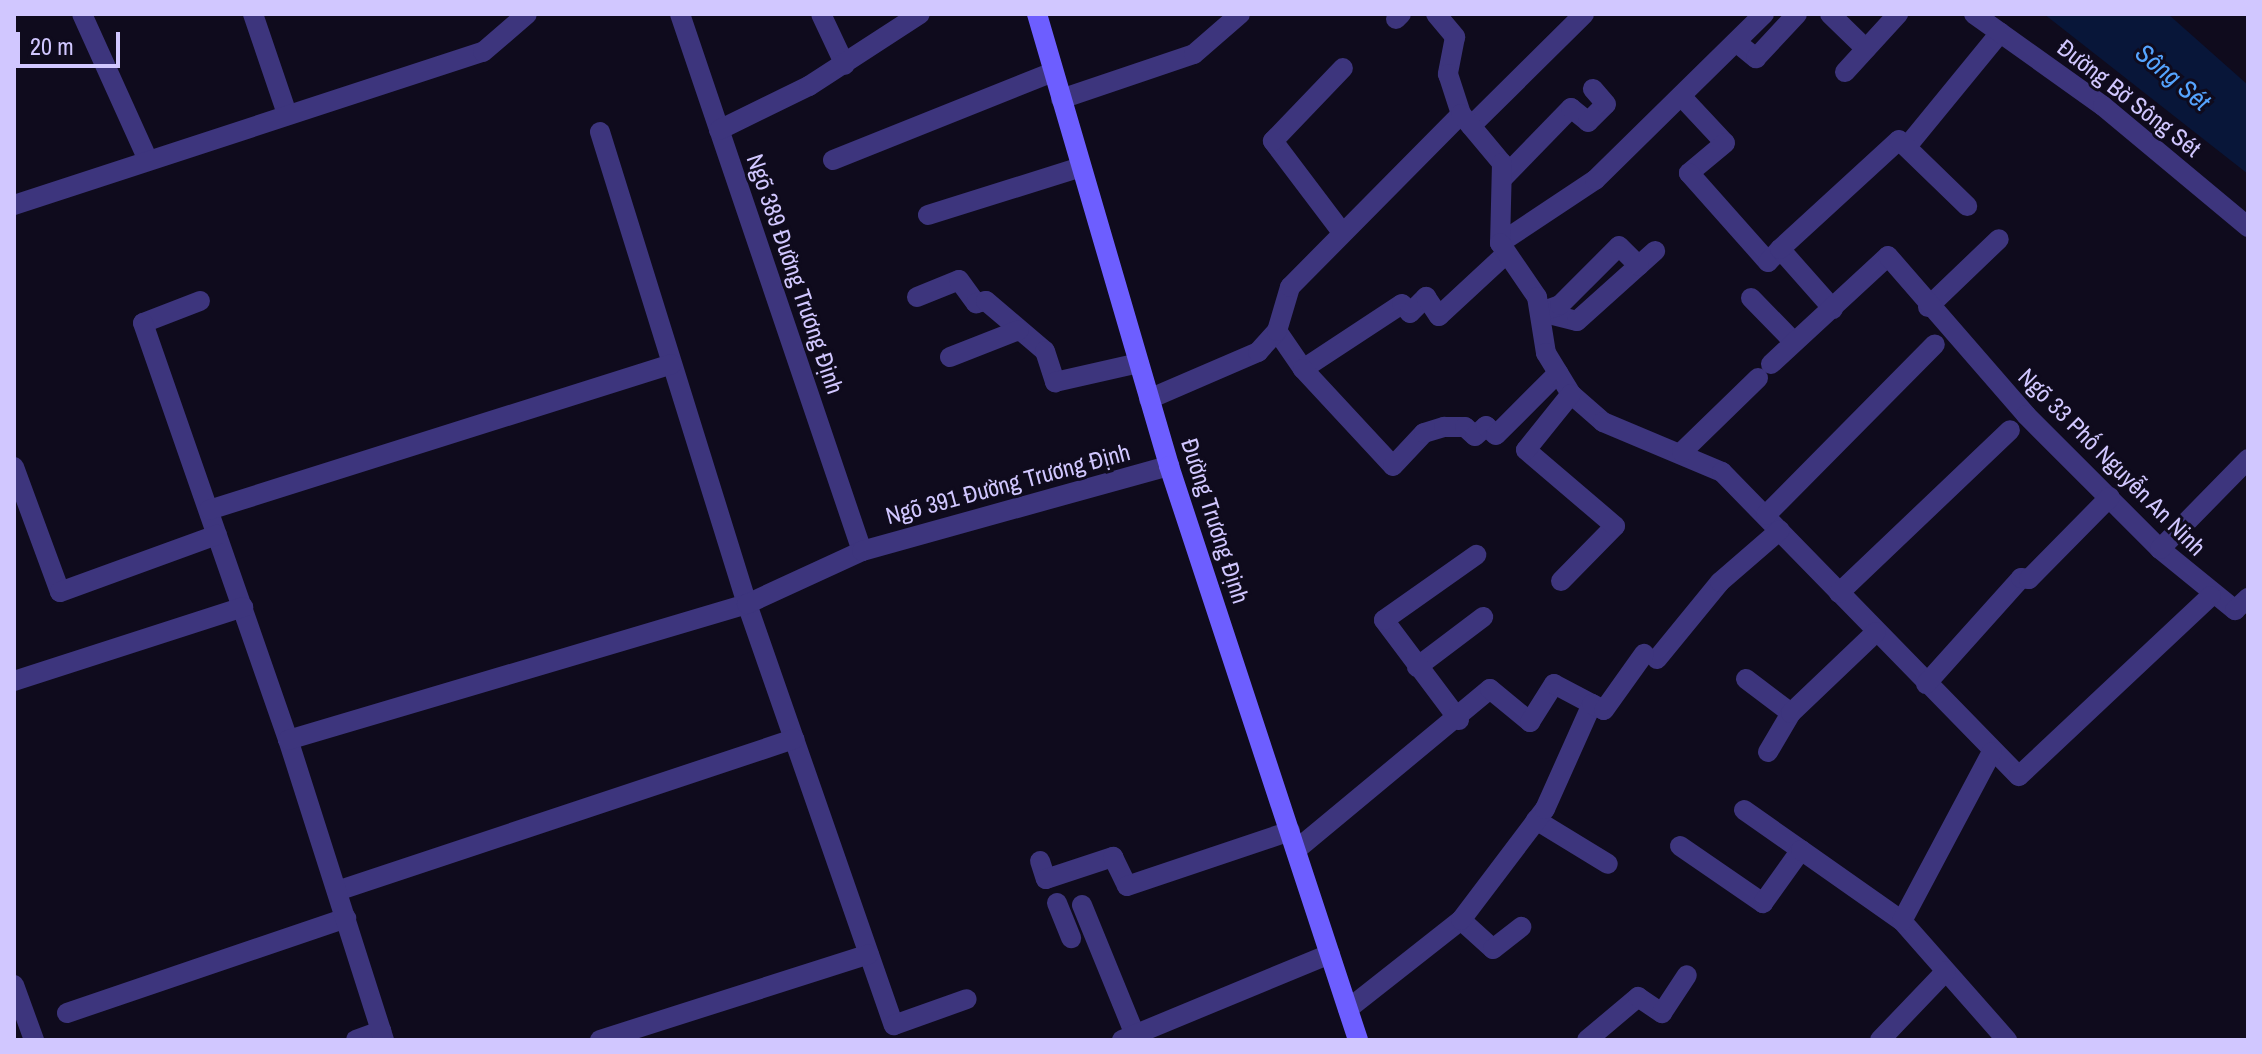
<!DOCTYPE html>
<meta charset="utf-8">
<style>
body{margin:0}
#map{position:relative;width:2262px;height:1054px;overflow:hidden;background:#0f0b1d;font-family:"Archivo Narrow",sans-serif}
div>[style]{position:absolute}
.water>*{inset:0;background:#081639}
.service>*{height:20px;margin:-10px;padding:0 10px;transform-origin:10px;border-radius:10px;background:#3d357d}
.tertiary>*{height:20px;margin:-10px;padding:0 10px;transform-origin:10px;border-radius:10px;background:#3d357d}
.secondary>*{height:20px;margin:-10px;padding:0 10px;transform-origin:10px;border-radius:10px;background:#6d5eff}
span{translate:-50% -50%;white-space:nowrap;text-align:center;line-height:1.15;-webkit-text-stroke:6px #0f0b1d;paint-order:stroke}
.street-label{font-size:24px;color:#d1c7ff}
.water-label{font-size:26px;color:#55a4ff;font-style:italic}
.frame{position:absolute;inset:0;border:16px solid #d1c7ff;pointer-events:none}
.scale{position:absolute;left:16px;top:32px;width:104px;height:36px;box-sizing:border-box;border:4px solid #d1c7ff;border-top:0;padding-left:10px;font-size:24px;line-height:28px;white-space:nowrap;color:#d1c7ff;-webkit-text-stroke:6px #0f0b1d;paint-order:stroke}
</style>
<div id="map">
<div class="water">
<i style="clip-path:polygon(2044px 14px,2168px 14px,2248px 85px,2248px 174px)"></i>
</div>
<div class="service">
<i style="left:82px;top:14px;width:158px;rotate:65.7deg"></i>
<i style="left:253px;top:14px;width:102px;rotate:71.2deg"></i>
<i style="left:680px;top:14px;width:567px;rotate:71.28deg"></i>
<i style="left:821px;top:14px;width:56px;rotate:64.8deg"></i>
<i style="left:1436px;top:14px;width:30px;rotate:50deg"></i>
<i style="left:1455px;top:37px;width:38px;rotate:101deg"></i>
<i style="left:1448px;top:74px;width:42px;rotate:72deg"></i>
<i style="left:1830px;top:14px;width:50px;rotate:44.2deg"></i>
<i style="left:1396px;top:19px;width:7px;rotate:-45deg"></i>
<i style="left:1736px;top:42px;width:26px;rotate:39deg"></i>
<i style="left:1756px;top:58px;width:60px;rotate:-47deg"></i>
<i style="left:1845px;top:72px;width:79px;rotate:-47.6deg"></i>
<i style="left:1681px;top:96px;width:64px;rotate:46.9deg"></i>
<i style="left:1725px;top:143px;width:47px;rotate:140.2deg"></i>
<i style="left:1689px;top:173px;width:119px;rotate:48.4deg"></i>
<i style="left:1768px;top:262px;width:18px;rotate:-47deg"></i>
<i style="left:1780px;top:249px;width:80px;rotate:48.5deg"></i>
<i style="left:1061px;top:99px;width:140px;rotate:-18.7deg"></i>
<i style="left:1194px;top:54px;width:61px;rotate:-41deg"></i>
<i style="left:1471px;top:126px;width:159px;rotate:-44.7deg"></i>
<i style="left:719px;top:130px;width:100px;rotate:-26.1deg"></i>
<i style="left:809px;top:86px;width:132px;rotate:-33deg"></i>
<i style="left:600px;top:132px;width:494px;rotate:72.7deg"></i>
<i style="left:747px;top:604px;width:446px;rotate:70.8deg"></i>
<i style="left:894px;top:1025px;width:77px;rotate:-19.6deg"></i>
<i style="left:1909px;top:144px;width:144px;rotate:-50.7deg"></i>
<i style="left:833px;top:160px;width:237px;rotate:-21.8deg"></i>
<i style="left:1502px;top:179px;width:99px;rotate:-45.8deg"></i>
<i style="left:1571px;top:108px;width:22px;rotate:39deg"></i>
<i style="left:1588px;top:122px;width:25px;rotate:-45deg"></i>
<i style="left:1606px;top:104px;width:20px;rotate:-131deg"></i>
<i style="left:14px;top:205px;width:493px;rotate:-18.1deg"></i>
<i style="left:483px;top:52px;width:58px;rotate:-40.8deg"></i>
<i style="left:928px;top:215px;width:160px;rotate:-17.4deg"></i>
<i style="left:1341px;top:231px;width:113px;rotate:-127.1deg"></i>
<i style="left:1273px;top:141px;width:101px;rotate:-46.2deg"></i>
<i style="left:1500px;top:243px;width:114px;rotate:-33.6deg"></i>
<i style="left:1595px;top:180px;width:237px;rotate:-44.5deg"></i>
<i style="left:1780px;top:249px;width:161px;rotate:-42.5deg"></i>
<i style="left:1899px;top:140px;width:95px;rotate:44.1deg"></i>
<i style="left:917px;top:297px;width:45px;rotate:-22deg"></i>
<i style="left:959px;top:280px;width:29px;rotate:54deg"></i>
<i style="left:976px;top:303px;width:10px;rotate:-11deg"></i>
<i style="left:986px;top:301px;width:77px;rotate:40.3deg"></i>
<i style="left:1045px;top:351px;width:33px;rotate:72deg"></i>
<i style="left:1055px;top:382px;width:86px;rotate:-12.7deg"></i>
<i style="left:1751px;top:298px;width:60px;rotate:45.7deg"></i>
<i style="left:200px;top:301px;width:61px;rotate:158.9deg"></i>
<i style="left:143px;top:323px;width:441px;rotate:70.8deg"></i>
<i style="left:1928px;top:307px;width:98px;rotate:-43.8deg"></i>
<i style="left:1541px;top:312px;width:37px;rotate:14deg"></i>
<i style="left:1577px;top:321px;width:105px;rotate:-41.9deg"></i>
<i style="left:1541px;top:312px;width:20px;rotate:-20deg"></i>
<i style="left:1560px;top:305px;width:83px;rotate:-45deg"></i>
<i style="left:1619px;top:246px;width:28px;rotate:45deg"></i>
<i style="left:1277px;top:331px;width:46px;rotate:55.6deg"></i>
<i style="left:1303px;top:369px;width:118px;rotate:-33.3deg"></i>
<i style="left:1402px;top:304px;width:12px;rotate:48deg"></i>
<i style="left:1410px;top:313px;width:23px;rotate:-45deg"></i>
<i style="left:1426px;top:297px;width:23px;rotate:56deg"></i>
<i style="left:1439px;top:316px;width:91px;rotate:-42.8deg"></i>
<i style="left:950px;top:357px;width:74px;rotate:-21.4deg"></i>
<i style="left:1771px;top:364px;width:159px;rotate:-42.7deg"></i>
<i style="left:1888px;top:256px;width:211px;rotate:49deg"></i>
<i style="left:2026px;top:415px;width:190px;rotate:45deg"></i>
<i style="left:2160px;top:549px;width:97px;rotate:39.1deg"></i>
<i style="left:2235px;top:610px;width:18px;rotate:-43deg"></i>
<i style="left:1303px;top:369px;width:132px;rotate:47.1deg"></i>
<i style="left:1393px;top:466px;width:45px;rotate:-46.8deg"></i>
<i style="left:1424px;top:433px;width:21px;rotate:-17deg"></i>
<i style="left:1444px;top:427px;width:21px"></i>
<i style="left:1465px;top:427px;width:13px;rotate:42deg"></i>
<i style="left:1475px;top:436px;width:15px;rotate:-42deg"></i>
<i style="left:1486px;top:426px;width:13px;rotate:42deg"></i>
<i style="left:1496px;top:435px;width:88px;rotate:-45deg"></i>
<i style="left:1149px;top:399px;width:119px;rotate:-23.3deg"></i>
<i style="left:1258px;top:352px;width:28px;rotate:-48deg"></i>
<i style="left:1277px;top:331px;width:46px;rotate:-73.5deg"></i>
<i style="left:1290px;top:287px;width:243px;rotate:-45.3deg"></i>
<i style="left:1461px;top:114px;width:64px;rotate:50.1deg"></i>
<i style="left:1502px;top:163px;width:80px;rotate:91.4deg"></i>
<i style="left:1500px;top:243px;width:65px;rotate:55.6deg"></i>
<i style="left:1537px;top:297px;width:57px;rotate:80.9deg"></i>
<i style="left:1546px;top:353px;width:48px;rotate:58.6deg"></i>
<i style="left:1571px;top:394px;width:43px;rotate:41.2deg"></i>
<i style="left:1603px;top:422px;width:129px;rotate:22.8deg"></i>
<i style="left:1722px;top:472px;width:425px;rotate:45.7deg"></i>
<i style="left:2019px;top:776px;width:263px;rotate:-43.2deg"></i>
<i style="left:1682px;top:452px;width:106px;rotate:-44.2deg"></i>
<i style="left:14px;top:467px;width:133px;rotate:69.8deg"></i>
<i style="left:60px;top:592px;width:167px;rotate:-20deg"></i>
<i style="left:209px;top:510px;width:485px;rotate:-17.5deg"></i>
<i style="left:1766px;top:515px;width:240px;rotate:-45.3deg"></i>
<i style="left:2160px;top:549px;width:126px;rotate:-45.6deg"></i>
<i style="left:1561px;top:581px;width:77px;rotate:-45.5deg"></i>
<i style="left:1615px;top:526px;width:117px;rotate:-139.5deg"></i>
<i style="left:1526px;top:450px;width:72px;rotate:-51.2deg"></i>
<i style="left:1839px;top:593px;width:236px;rotate:-43.6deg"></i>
<i style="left:1657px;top:659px;width:99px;rotate:-50.7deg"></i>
<i style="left:1720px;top:582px;width:79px;rotate:-40.9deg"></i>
<i style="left:1417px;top:667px;width:83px;rotate:-37.1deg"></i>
<i style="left:1746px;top:679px;width:56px;rotate:37.1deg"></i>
<i style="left:14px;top:681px;width:241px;rotate:-17.9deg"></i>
<i style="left:1926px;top:684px;width:142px;rotate:-48.1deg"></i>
<i style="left:2021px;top:578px;width:8px;rotate:7deg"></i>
<i style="left:2029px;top:579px;width:115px;rotate:-45.4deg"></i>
<i style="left:1459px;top:720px;width:125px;rotate:-126.9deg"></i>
<i style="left:1384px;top:620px;width:113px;rotate:-35.2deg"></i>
<i style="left:1768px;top:752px;width:45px;rotate:-59.5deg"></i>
<i style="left:1791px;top:713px;width:117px;rotate:-43.6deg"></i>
<i style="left:1744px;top:810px;width:70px;rotate:35.1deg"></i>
<i style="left:1536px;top:820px;width:84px;rotate:31.4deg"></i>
<i style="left:1680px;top:846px;width:101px;rotate:34.5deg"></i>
<i style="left:1763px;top:903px;width:65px;rotate:-54.4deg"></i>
<i style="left:1801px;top:850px;width:123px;rotate:35.1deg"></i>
<i style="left:1902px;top:921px;width:159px;rotate:48.6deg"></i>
<i style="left:1296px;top:850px;width:252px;rotate:-39.7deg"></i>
<i style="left:1490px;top:689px;width:52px;rotate:39.5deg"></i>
<i style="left:1530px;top:722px;width:45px;rotate:-57.7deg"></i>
<i style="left:1554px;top:684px;width:43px;rotate:27.8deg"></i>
<i style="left:1040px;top:861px;width:19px;rotate:72deg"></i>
<i style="left:1046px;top:879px;width:71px;rotate:-18.2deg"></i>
<i style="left:1113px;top:857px;width:32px;rotate:64deg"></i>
<i style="left:1127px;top:886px;width:172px;rotate:-18.6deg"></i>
<i style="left:337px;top:891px;width:482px;rotate:-18.4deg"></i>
<i style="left:1057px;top:903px;width:38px;rotate:68deg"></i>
<i style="left:1082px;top:905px;width:140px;rotate:67.8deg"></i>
<i style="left:1461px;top:920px;width:43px;rotate:42.2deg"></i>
<i style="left:1493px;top:949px;width:36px;rotate:-38deg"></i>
<i style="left:1902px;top:921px;width:191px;rotate:-62deg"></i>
<i style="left:14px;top:985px;width:59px;rotate:70deg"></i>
<i style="left:1348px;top:1009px;width:144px;rotate:-38.2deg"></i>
<i style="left:1461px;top:920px;width:139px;rotate:-52.9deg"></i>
<i style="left:1545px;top:809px;width:115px;rotate:-65.9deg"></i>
<i style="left:1592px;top:704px;width:13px;rotate:27deg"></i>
<i style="left:1604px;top:710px;width:69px;rotate:-54.5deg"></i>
<i style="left:67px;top:1013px;width:295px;rotate:-18.8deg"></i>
<i style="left:356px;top:1040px;width:27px;rotate:-20deg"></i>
<i style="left:384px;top:1040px;width:315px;rotate:-107.7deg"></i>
<i style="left:288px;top:740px;width:479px;rotate:-16.5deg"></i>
<i style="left:747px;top:604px;width:127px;rotate:-24.7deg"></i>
<i style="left:862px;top:551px;width:319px;rotate:-15.5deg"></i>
<i style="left:600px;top:1040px;width:282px;rotate:-17.7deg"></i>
<i style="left:1587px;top:1040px;width:67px;rotate:-40.1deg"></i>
<i style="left:1638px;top:997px;width:29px;rotate:34deg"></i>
<i style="left:1662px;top:1013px;width:45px;rotate:-56.7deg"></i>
<i style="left:1880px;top:1040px;width:95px;rotate:-46.3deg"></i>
</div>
<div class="tertiary">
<i style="left:1974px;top:14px;width:158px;rotate:35.5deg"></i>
<i style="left:2103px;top:106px;width:189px;rotate:39.8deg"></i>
<i style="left:1122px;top:1040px;width:225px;rotate:-22.5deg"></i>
</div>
<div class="secondary">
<i style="left:1037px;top:14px;width:471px;rotate:73.7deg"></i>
<i style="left:1169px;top:466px;width:604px;rotate:71.77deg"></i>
</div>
<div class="street-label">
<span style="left:2129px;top:98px;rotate:38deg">Đường Bờ Sông Sét</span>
<span style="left:795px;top:274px;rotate:71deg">Ngõ 389 Đường Trương Định</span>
<span style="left:2112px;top:462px;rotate:45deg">Ngõ 33 Phố Nguyễn An Ninh</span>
<span style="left:1008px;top:484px;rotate:-15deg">Ngõ 391 Đường Trương Định</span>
<span style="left:1215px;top:521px;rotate:72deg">Đường Trương Định</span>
</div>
<div class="water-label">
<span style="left:2173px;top:77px;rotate:40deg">Sông Sét</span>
</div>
<div class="frame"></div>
<div class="scale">20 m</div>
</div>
